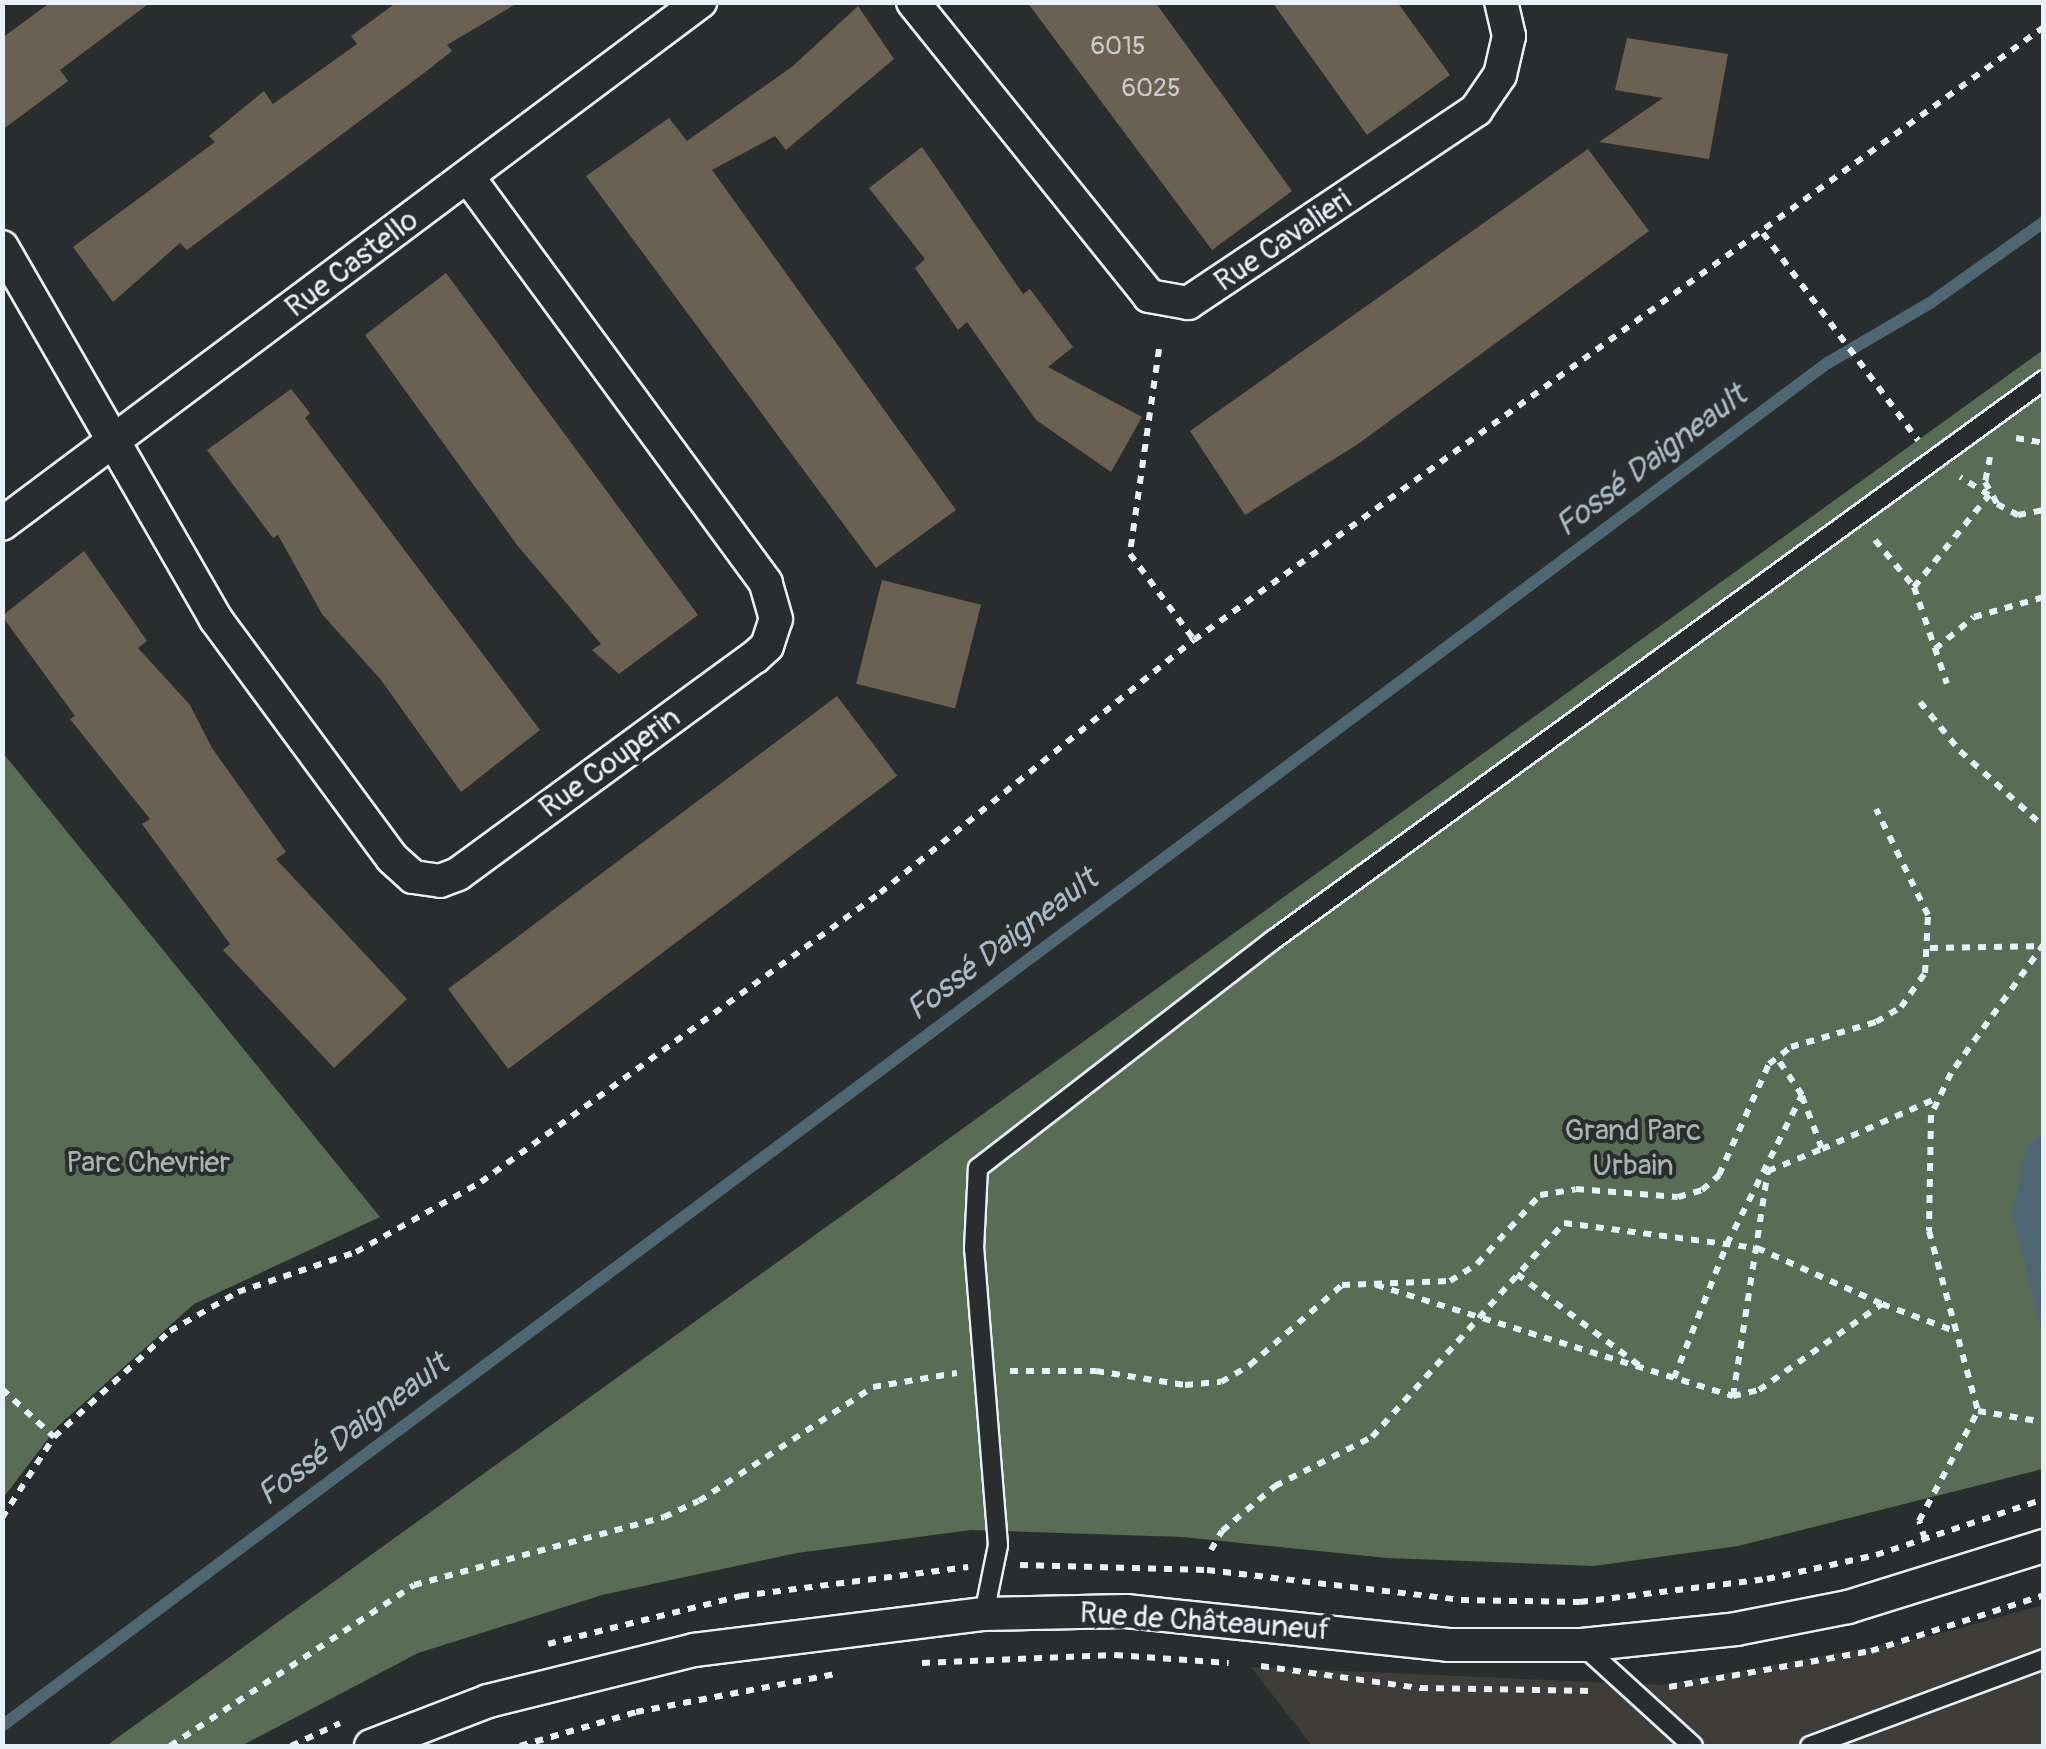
<!DOCTYPE html>
<meta charset="utf-8">
<style>
body{margin:0}
#map{position:relative;width:2046px;height:1749px;overflow:hidden;background:#2a2d2e;font-family:Pangolin,sans-serif}
div>[style]{position:absolute}
.built>*{inset:0;background:#3e3d39}
.green>*{inset:0;background:#5a6c56}
.water>*{inset:0;background:#4e6773}
.stream>*{height:12px;margin:-6px;padding:0 6px;transform-origin:6px;border-radius:6px;background:#4e6773}
.building>*{inset:0;background:#6b6152;transform-origin:0 0}
.path>*{height:6px;margin-top:-3px;transform-origin:0;background:repeating-linear-gradient(90deg,#e8f1f8 0 8px,transparent 0 16px)}
.roads{filter:drop-shadow(2px 0 #e8f1f8) drop-shadow(-2px 0 #e8f1f8) drop-shadow(0 2px #e8f1f8) drop-shadow(0 -2px #e8f1f8)}
.lane>*{height:18px;margin:-9px;padding:0 9px;transform-origin:9px;border-radius:9px;background:#2a2d2e}
.street>*{height:32px;margin:-16px;padding:0 16px;transform-origin:16px;border-radius:16px;background:#2a2d2e}
span{translate:-50% -50%;white-space:nowrap;text-align:center;line-height:1.15;-webkit-text-stroke:8px #2a2d2e;paint-order:stroke}
.number-label{font-size:25px;color:#c9cdce}
.number-label span{-webkit-text-stroke-width:0}
.street-label{font-size:30px;color:#e8f1f8}
.park-label{font-size:30px;color:#a8b5af}
.water-label{font-size:32px;color:#aabac3;font-style:italic}
.frame{position:absolute;inset:0;border:5px solid #e8f1f8;pointer-events:none}
</style>
<div id="map">
<div class="built">
<i style="clip-path:polygon(2043px 1605px,2043px 1746px,1312px 1746px,1251px 1667px,1661px 1685px,1931px 1636px)"></i>
</div>
<div class="green">
<i style="clip-path:polygon(2043px 350px,2043px 1469px,1738px 1546px,1594px 1566px,1387px 1558px,1183px 1537px,971px 1530px,797px 1553px,602px 1595px,418px 1653px,241px 1746px,106px 1746px)"></i>
<i style="clip-path:polygon(3px 753px,380px 1217px,194px 1304px,57px 1427px,3px 1498px)"></i>
</div>
<div class="water">
<i style="clip-path:polygon(2043px 1133px,2043px 1338px,2012px 1215px,2026px 1146px)"></i>
</div>
<div class="stream">
<i style="left:2px;top:1726px;width:2276px;rotate:-36.75deg"></i>
<i style="left:1826px;top:364px;width:121px;rotate:-30.4deg"></i>
<i style="left:1930px;top:303px;width:140px;rotate:-35.4deg"></i>
</div>
<div class="building">
<i style="clip-path:polygon(51px 2px,151px 2px,60px 70px,68px 81px,2px 130px,2px 38px)"></i>
<i style="clip-path:polygon(397px 2px,519px 2px,447px 45px,452px 51px,424px 73px,187px 250px,180px 243px,113px 302px,73px 247px,215px 142px,209px 136px,264px 91px,273px 104px,357px 44px,351px 36px)"></i>
<i style="clip-path:polygon(1027px 2px,1155px 2px,1292px 191px,1212px 250px)"></i>
<i style="clip-path:polygon(1272px 2px,1397px 2px,1450px 75px,1367px 135px)"></i>
<i style="clip-path:polygon(858px 6px,894px 59px,786px 150px,775px 136px,712px 170px,956px 510px,876px 568px,586px 176px,669px 118px,687px 141px,793px 66px)"></i>
<i style="clip-path:polygon(1627px 38px,1728px 54px,1709px 159px,1599px 142px,1663px 98px,1615px 90px)"></i>
<i style="clip-path:polygon(922px 147px,1023px 294px,1030px 289px,1073px 347px,1048px 367px,1142px 417px,1111px 472px,1036px 420px,967px 322px,958px 330px,915px 268px,925px 259px,869px 188px)"></i>
<i style="clip-path:polygon(1588px 149px,1649px 231px,1358px 444px,1245px 515px,1190px 431px)"></i>
<i style="clip-path:polygon(446px 273px,698px 615px,619px 674px,592px 650px,601px 644px,517px 545px,365px 335px)"></i>
<i style="clip-path:polygon(291px 389px,310px 413px,305px 418px,540px 730px,461px 792px,381px 680px,322px 614px,278px 535px,273px 538px,207px 450px)"></i>
<i style="clip-path:polygon(84px 551px,147px 641px,138px 648px,190px 705px,212px 748px,286px 852px,276px 859px,407px 999px,334px 1068px,223px 950px,230px 944px,142px 824px,150px 819px,70px 719px,75px 716px,2px 616px)"></i>
<i style="left:882px;top:580px;width:102px;height:107px;rotate:14deg"></i>
<i style="left:837px;top:696px;width:100px;height:487px;rotate:53deg"></i>
</div>
<div class="path">
<i style="left:1763px;top:233px;width:259px;rotate:53.2deg"></i>
<i style="left:1159px;top:349px;width:207px;rotate:98.1deg"></i>
<i style="left:1130px;top:554px;width:107px;rotate:53.3deg"></i>
<i style="left:2016px;top:438px;width:28px;rotate:10deg"></i>
<i style="left:1990px;top:457px;width:25px;rotate:101deg"></i>
<i style="left:1985px;top:482px;width:25px;rotate:61deg"></i>
<i style="left:1997px;top:504px;width:24px;rotate:28deg"></i>
<i style="left:2018px;top:515px;width:26px;rotate:-11deg"></i>
<i style="left:1875px;top:540px;width:61px;rotate:50.3deg"></i>
<i style="left:1914px;top:587px;width:102px;rotate:71.2deg"></i>
<i style="left:1914px;top:587px;width:119px;rotate:-50.8deg"></i>
<i style="left:1989px;top:495px;width:34px;rotate:-148deg"></i>
<i style="left:1935px;top:649px;width:50px;rotate:-39.4deg"></i>
<i style="left:1974px;top:617px;width:73px;rotate:-15.9deg"></i>
<i style="left:1920px;top:702px;width:63px;rotate:50.8deg"></i>
<i style="left:1960px;top:751px;width:113px;rotate:42.1deg"></i>
<i style="left:2044px;top:944px;width:159px;rotate:125.8deg"></i>
<i style="left:1951px;top:1073px;width:47px;rotate:115.5deg"></i>
<i style="left:1931px;top:1115px;width:116px;rotate:91deg"></i>
<i style="left:1929px;top:1231px;width:187px;rotate:74.8deg"></i>
<i style="left:1978px;top:1411px;width:67px;rotate:9.5deg"></i>
<i style="left:1930px;top:948px;width:114px;rotate:-1deg"></i>
<i style="left:1802px;top:1096px;width:57px;rotate:69.3deg"></i>
<i style="left:1822px;top:1149px;width:126px;rotate:-23.9deg"></i>
<i style="left:1517px;top:1274px;width:154px;rotate:36.8deg"></i>
<i style="left:1376px;top:1285px;width:374px;rotate:17.3deg"></i>
<i style="left:1733px;top:1396px;width:228px;rotate:-81.2deg"></i>
<i style="left:1768px;top:1171px;width:58px;rotate:-22.2deg"></i>
<i style="left:1010px;top:1371px;width:86px"></i>
<i style="left:1096px;top:1371px;width:90px;rotate:8.9deg"></i>
<i style="left:1185px;top:1385px;width:36px;rotate:-5deg"></i>
<i style="left:1221px;top:1382px;width:34px;rotate:-30deg"></i>
<i style="left:1250px;top:1365px;width:122px;rotate:-41deg"></i>
<i style="left:1342px;top:1285px;width:108px;rotate:-2.1deg"></i>
<i style="left:1450px;top:1281px;width:32px;rotate:-32deg"></i>
<i style="left:1477px;top:1264px;width:93px;rotate:-47.6deg"></i>
<i style="left:1540px;top:1195px;width:36px;rotate:-9deg"></i>
<i style="left:1576px;top:1189px;width:102px;rotate:4.5deg"></i>
<i style="left:1678px;top:1197px;width:25px;rotate:-16deg"></i>
<i style="left:1702px;top:1190px;width:23px;rotate:-41deg"></i>
<i style="left:1719px;top:1175px;width:122px;rotate:-65.8deg"></i>
<i style="left:1769px;top:1064px;width:28px;rotate:-38deg"></i>
<i style="left:1791px;top:1047px;width:89px;rotate:-16.4deg"></i>
<i style="left:1876px;top:1022px;width:29px;rotate:-31deg"></i>
<i style="left:1901px;top:1007px;width:42px;rotate:-54.8deg"></i>
<i style="left:1925px;top:973px;width:58px;rotate:-87deg"></i>
<i style="left:1928px;top:915px;width:118px;rotate:-116.1deg"></i>
<i style="left:1674px;top:1378px;width:144px;rotate:-68.4deg"></i>
<i style="left:1727px;top:1244px;width:167px;rotate:-63.3deg"></i>
<i style="left:1802px;top:1095px;width:45px;rotate:-124deg"></i>
<i style="left:2px;top:1389px;width:71px;rotate:42.7deg"></i>
<i style="left:1733px;top:1396px;width:27px;rotate:-13deg"></i>
<i style="left:1759px;top:1390px;width:150px;rotate:-35deg"></i>
<i style="left:1882px;top:1304px;width:75px;rotate:20.4deg"></i>
<i style="left:2px;top:1518px;width:96px;rotate:-57.3deg"></i>
<i style="left:54px;top:1437px;width:157px;rotate:-42.4deg"></i>
<i style="left:170px;top:1331px;width:78px;rotate:-29.8deg"></i>
<i style="left:238px;top:1292px;width:125px;rotate:-18.7deg"></i>
<i style="left:356px;top:1252px;width:143px;rotate:-29.2deg"></i>
<i style="left:481px;top:1182px;width:493px;rotate:-35.9deg"></i>
<i style="left:880px;top:893px;width:403px;rotate:-38.9deg"></i>
<i style="left:1194px;top:640px;width:1048px;rotate:-35.8deg"></i>
<i style="left:1925px;top:1539px;width:19px;rotate:-108deg"></i>
<i style="left:1919px;top:1521px;width:125px;rotate:-61.8deg"></i>
<i style="left:1211px;top:1550px;width:22px;rotate:-60deg"></i>
<i style="left:1222px;top:1531px;width:70px;rotate:-40.3deg"></i>
<i style="left:1275px;top:1486px;width:109px;rotate:-26.8deg"></i>
<i style="left:1372px;top:1437px;width:288px;rotate:-48.1deg"></i>
<i style="left:1564px;top:1223px;width:195px;rotate:7.4deg"></i>
<i style="left:1757px;top:1248px;width:137px;rotate:24.1deg"></i>
<i style="left:1020px;top:1565px;width:187px;rotate:1.5deg"></i>
<i style="left:1207px;top:1570px;width:256px;rotate:6.7deg"></i>
<i style="left:1461px;top:1600px;width:119px;rotate:1deg"></i>
<i style="left:1580px;top:1602px;width:188px;rotate:-7deg"></i>
<i style="left:1767px;top:1579px;width:112px;rotate:-12.4deg"></i>
<i style="left:1876px;top:1555px;width:177px;rotate:-18.4deg"></i>
<i style="left:548px;top:1644px;width:199px;rotate:-14deg"></i>
<i style="left:741px;top:1596px;width:229px;rotate:-7.3deg"></i>
<i style="left:922px;top:1663px;width:193px;rotate:-2.4deg"></i>
<i style="left:1115px;top:1655px;width:114px;rotate:4deg"></i>
<i style="left:1261px;top:1666px;width:161px;rotate:7.9deg"></i>
<i style="left:1420px;top:1688px;width:172px;rotate:1deg"></i>
<i style="left:1669px;top:1687px;width:205px;rotate:-10.1deg"></i>
<i style="left:1871px;top:1651px;width:182px;rotate:-17.9deg"></i>
<i style="left:170px;top:1746px;width:292px;rotate:-33.4deg"></i>
<i style="left:414px;top:1585px;width:259px;rotate:-15.2deg"></i>
<i style="left:664px;top:1517px;width:38px;rotate:-25deg"></i>
<i style="left:699px;top:1501px;width:208px;rotate:-33.2deg"></i>
<i style="left:873px;top:1387px;width:85px;rotate:-9.5deg"></i>
<i style="left:291px;top:1746px;width:54px;rotate:-25.1deg"></i>
<i style="left:520px;top:1746px;width:121px;rotate:-16.3deg"></i>
<i style="left:636px;top:1712px;width:203px;rotate:-10.8deg"></i>
</div>
<div class="roads">
<div class="lane">
<i style="left:984px;top:1614px;width:70px;rotate:-78.5deg"></i>
<i style="left:998px;top:1545px;width:297px;rotate:-94.6deg"></i>
<i style="left:974px;top:1249px;width:81px;rotate:-87.2deg"></i>
<i style="left:978px;top:1168px;width:373px;rotate:-37.7deg"></i>
<i style="left:1273px;top:940px;width:953px;rotate:-35.99deg"></i>
<i style="left:1582px;top:1645px;width:150px;rotate:42.3deg"></i>
<i style="left:1810px;top:1746px;width:250px;rotate:-20.4deg"></i>
</div>
<div class="street">
<i style="left:913px;top:2px;width:377px;rotate:51.2deg"></i>
<i style="left:1149px;top:296px;width:40px;rotate:10deg"></i>
<i style="left:1188px;top:303px;width:347px;rotate:-33.8deg"></i>
<i style="left:1476px;top:110px;width:42px;rotate:-55.6deg"></i>
<i style="left:1500px;top:75px;width:40px;rotate:-77deg"></i>
<i style="left:1509px;top:36px;width:35px;rotate:-103deg"></i>
<i style="left:2px;top:247px;width:428px;rotate:60.1deg"></i>
<i style="left:215px;top:618px;width:298px;rotate:53.6deg"></i>
<i style="left:392px;top:858px;width:28px;rotate:42deg"></i>
<i style="left:413px;top:877px;width:27px;rotate:8deg"></i>
<i style="left:440px;top:881px;width:19px;rotate:-21deg"></i>
<i style="left:458px;top:874px;width:368px;rotate:-36.2deg"></i>
<i style="left:755px;top:657px;width:16px;rotate:-43deg"></i>
<i style="left:767px;top:646px;width:28px;rotate:-72deg"></i>
<i style="left:776px;top:619px;width:37px;rotate:-106deg"></i>
<i style="left:766px;top:583px;width:504px;rotate:-126.28deg"></i>
<i style="left:2px;top:524px;width:872px;rotate:-36.79deg"></i>
<i style="left:371px;top:1746px;width:125px;rotate:-21deg"></i>
<i style="left:488px;top:1701px;width:212px;rotate:-13.9deg"></i>
<i style="left:694px;top:1650px;width:292px;rotate:-7.1deg"></i>
<i style="left:984px;top:1614px;width:142px;rotate:-1.2deg"></i>
<i style="left:1126px;top:1611px;width:324px;rotate:6deg"></i>
<i style="left:1448px;top:1645px;width:134px"></i>
<i style="left:1582px;top:1645px;width:155px;rotate:-5.9deg"></i>
<i style="left:1736px;top:1629px;width:114px;rotate:-11.1deg"></i>
<i style="left:1848px;top:1607px;width:205px;rotate:-17.3deg"></i>
</div>
</div>
<div class="number-label">
<span style="left:1118px;top:47px">6015</span>
<span style="left:1151px;top:89px">6025</span>
</div>
<div class="street-label">
<span style="left:1283px;top:241px;rotate:-34deg">Rue Cavalieri</span>
<span style="left:352px;top:264px;rotate:-37deg">Rue Castello</span>
<span style="left:610px;top:763px;rotate:-36deg">Rue Couperin</span>
<span style="left:1205px;top:1622px;rotate:4deg">Rue de Châteauneuf</span>
</div>
<div class="park-label">
<span style="left:1633px;top:1148px">Grand Parc<br>Urbain</span>
<span style="left:148px;top:1163px">Parc Chevrier</span>
</div>
<div class="water-label">
<span style="left:1651px;top:461px;rotate:-37deg">Fossé Daigneault</span>
<span style="left:1002px;top:945px;rotate:-37deg">Fossé Daigneault</span>
<span style="left:353px;top:1430px;rotate:-37deg">Fossé Daigneault</span>
</div>
<div class="frame"></div>
</div>
